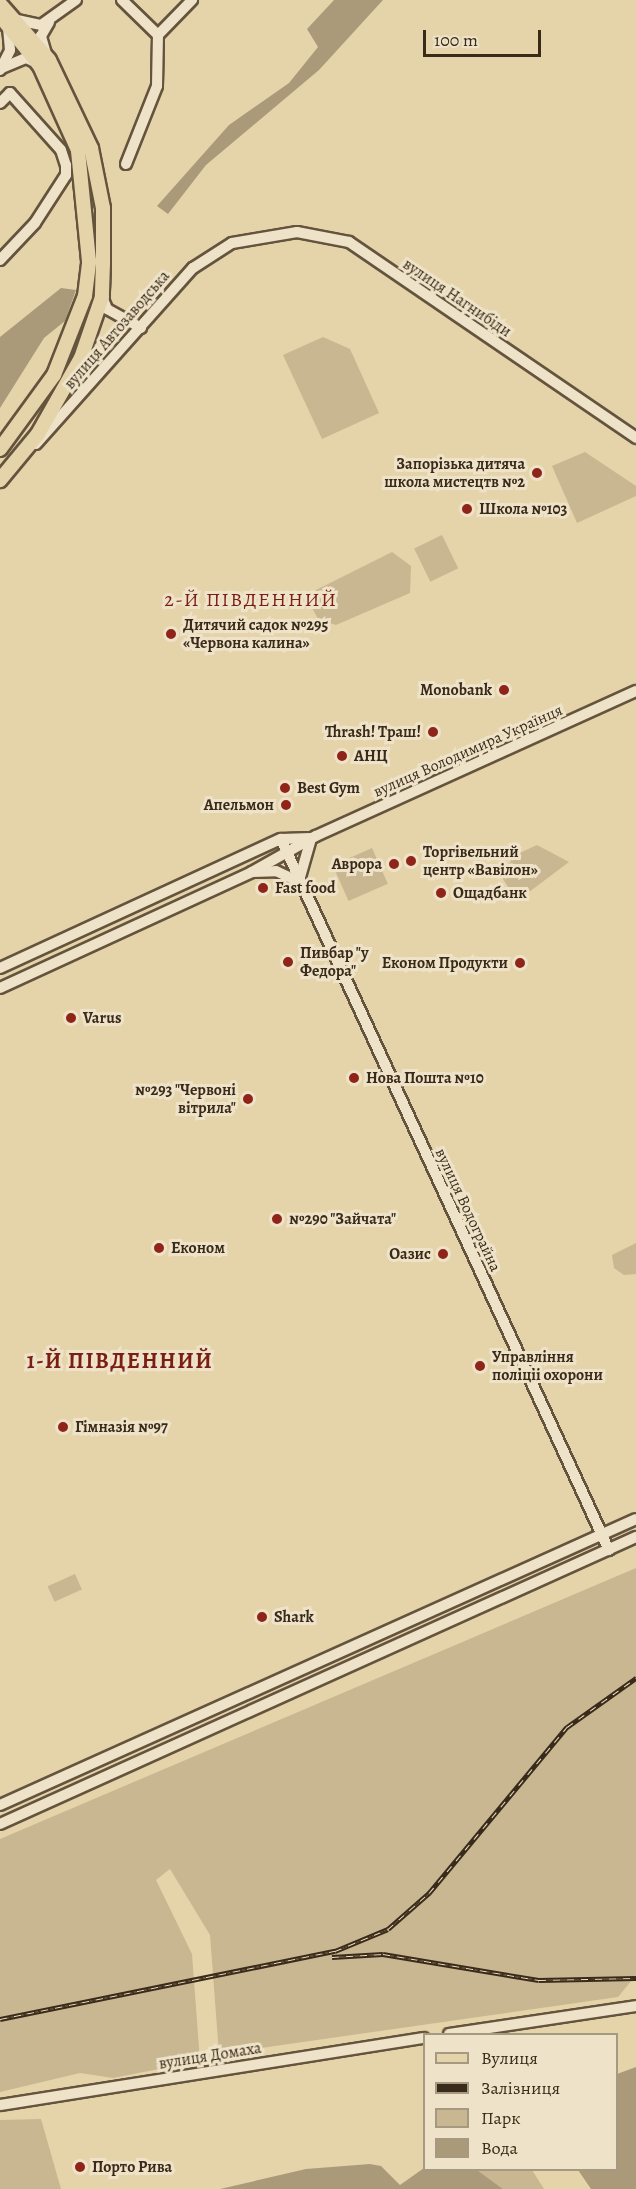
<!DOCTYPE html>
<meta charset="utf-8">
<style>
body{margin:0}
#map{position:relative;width:636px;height:2189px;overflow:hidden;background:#e5d4aa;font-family:Alegreya,serif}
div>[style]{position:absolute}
.green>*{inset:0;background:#c8b791;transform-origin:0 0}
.water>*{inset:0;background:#ab9a79}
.roads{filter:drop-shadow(2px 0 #65543d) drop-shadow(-2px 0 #65543d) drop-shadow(0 2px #65543d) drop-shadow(0 -2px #65543d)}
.minor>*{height:10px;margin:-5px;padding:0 5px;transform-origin:5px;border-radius:5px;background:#eee3c8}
.major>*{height:14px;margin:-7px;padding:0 7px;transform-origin:7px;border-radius:7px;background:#e5d4aa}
.rail>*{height:4.5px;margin-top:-2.25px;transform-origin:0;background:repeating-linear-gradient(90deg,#eee3c8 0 7px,#3a2a19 0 14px);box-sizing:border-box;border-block:2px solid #3a2a19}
.dots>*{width:16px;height:16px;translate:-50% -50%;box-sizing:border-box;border:3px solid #eee3c8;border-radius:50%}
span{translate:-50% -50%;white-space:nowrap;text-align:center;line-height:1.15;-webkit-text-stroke:6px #eee3c8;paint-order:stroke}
.street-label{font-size:16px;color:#3a2a19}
.poi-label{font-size:16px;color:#3a2a19;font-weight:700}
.right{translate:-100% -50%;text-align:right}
.left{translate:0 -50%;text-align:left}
.quarter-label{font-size:20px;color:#7a1f14;letter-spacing:1.5px}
.district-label{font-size:22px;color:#7a1f14;font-weight:700;letter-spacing:1.5px}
.legend{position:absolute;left:423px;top:2033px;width:195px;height:138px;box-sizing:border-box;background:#eee3c8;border:2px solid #a69982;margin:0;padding:8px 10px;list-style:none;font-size:18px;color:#3a2a19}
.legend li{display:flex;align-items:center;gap:12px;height:30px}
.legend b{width:30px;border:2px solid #a69982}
.scale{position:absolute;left:423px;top:30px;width:118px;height:27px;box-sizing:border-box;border:3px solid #3a2a19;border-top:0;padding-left:8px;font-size:18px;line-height:21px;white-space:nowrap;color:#3a2a19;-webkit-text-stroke:4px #eee3c8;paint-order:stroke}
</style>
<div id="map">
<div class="green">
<i style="clip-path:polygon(323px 337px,350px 349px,379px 413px,322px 439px,283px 355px)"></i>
<i style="clip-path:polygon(585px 452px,636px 486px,636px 496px,577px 523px,552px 466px)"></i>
<i style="left:442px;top:535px;width:37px;height:31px;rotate:64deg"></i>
<i style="clip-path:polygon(392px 552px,411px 566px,410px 593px,336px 625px,318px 619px,311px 606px,316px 590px)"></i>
<i style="clip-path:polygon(537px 845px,569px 862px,529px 892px,513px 895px,503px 879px,513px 856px)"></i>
<i style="left:372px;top:848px;width:39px;height:43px;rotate:66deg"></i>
<i style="clip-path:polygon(636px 1243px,636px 1274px,624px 1275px,614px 1268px,612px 1255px)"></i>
<i style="clip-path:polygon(636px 1568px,636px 1975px,618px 1997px,219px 2054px,210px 1935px,170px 1869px,156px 1880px,192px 1954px,200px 2061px,113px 2078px,80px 2073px,0 2092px,0 1839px)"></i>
<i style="left:75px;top:1574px;width:17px;height:30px;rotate:66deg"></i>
<i style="clip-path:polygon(41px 2119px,61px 2189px,0 2189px,0 2120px)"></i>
<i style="clip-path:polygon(477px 2170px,532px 2170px,544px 2189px,503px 2189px)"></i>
</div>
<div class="water">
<i style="clip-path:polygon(334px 0,383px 0,319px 70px,206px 165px,168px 214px,157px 206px,229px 125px,289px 83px,318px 47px,307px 29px)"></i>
<i style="clip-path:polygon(61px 288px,76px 290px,65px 321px,44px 338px,0 408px,0 337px)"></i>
<i style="clip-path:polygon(636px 2067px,636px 2189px,591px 2189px,578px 2170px,616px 2170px,617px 2074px)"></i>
<i style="clip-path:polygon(370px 2164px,381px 2166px,400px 2185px,424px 2168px,477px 2170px,503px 2189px,220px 2189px,306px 2169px)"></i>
</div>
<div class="roads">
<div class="minor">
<i style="left:122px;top:0;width:50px;rotate:44.2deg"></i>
<i style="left:17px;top:20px;width:25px;rotate:12deg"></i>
<i style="left:41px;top:25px;width:43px;rotate:-35.5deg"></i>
<i style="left:46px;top:54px;width:19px;rotate:-106deg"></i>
<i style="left:41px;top:36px;width:16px;rotate:-60deg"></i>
<i style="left:2px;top:68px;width:26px;rotate:-23deg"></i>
<i style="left:26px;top:58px;width:12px;rotate:24deg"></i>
<i style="left:0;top:70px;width:22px;rotate:-63deg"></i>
<i style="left:10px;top:50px;width:22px;rotate:-95deg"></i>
<i style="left:0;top:103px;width:14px;rotate:-45deg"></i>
<i style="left:10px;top:93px;width:76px;rotate:48.2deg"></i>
<i style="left:61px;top:150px;width:16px;rotate:72deg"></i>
<i style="left:66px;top:165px;width:10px;rotate:90deg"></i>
<i style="left:66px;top:175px;width:57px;rotate:122.9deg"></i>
<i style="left:35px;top:223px;width:51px;rotate:133.4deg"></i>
<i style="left:126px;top:164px;width:84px;rotate:-68.3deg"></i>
<i style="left:157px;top:86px;width:51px;rotate:-88.9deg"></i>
<i style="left:158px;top:35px;width:49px;rotate:-45.8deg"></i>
<i style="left:102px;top:297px;width:13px;rotate:67deg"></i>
<i style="left:107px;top:309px;width:39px;rotate:29deg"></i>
<i style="left:36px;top:444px;width:236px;rotate:-48.3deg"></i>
<i style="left:193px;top:268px;width:46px;rotate:-32.7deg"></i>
<i style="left:232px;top:243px;width:66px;rotate:-9.6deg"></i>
<i style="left:297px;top:232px;width:53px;rotate:10.9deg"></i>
<i style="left:349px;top:242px;width:348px;rotate:34.3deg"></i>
<i style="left:281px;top:839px;width:783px;rotate:65.24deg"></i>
<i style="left:252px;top:872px;width:73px;rotate:-29.4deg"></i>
<i style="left:316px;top:836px;width:351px;rotate:-24.4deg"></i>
<i style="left:300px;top:877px;width:37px;rotate:-74deg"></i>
<i style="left:0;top:968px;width:309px;rotate:-24.7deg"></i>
<i style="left:281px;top:839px;width:30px;rotate:-2deg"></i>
<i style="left:0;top:988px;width:277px;rotate:-24.7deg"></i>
<i style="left:252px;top:872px;width:24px;rotate:-2deg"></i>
<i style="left:276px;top:871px;width:26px;rotate:25deg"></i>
<i style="left:0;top:1805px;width:697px;rotate:-24.21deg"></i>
<i style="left:0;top:1824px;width:698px;rotate:-24.29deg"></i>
<i style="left:449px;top:2034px;width:189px;rotate:-8.5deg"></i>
<i style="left:0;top:2105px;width:429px;rotate:-9deg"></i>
</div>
<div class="major">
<i style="left:0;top:4px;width:74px;rotate:48.8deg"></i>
<i style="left:49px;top:60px;width:98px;rotate:64.5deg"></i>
<i style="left:91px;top:148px;width:61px;rotate:78.7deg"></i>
<i style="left:103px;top:208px;width:55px;rotate:90deg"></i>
<i style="left:103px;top:263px;width:34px;rotate:92deg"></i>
<i style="left:102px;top:297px;width:65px;rotate:109deg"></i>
<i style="left:81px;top:358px;width:87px;rotate:119.5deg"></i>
<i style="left:38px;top:434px;width:60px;rotate:129.6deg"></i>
<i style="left:0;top:449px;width:92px;rotate:-53.9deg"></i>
<i style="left:54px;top:375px;width:85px;rotate:-68.6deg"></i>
<i style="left:85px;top:296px;width:35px;rotate:-83deg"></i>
<i style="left:89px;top:261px;width:112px;rotate:-95.7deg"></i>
<i style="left:78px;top:150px;width:92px;rotate:-114.3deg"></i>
<i style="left:40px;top:66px;width:61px;rotate:-128.4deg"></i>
</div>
</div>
<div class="rail">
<i style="left:332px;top:1957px;width:51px;rotate:-3.4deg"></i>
<i style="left:383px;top:1954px;width:158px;rotate:9.5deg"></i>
<i style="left:539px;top:1980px;width:97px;rotate:-1.2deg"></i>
<i style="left:0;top:2019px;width:342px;rotate:-11.5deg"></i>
<i style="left:335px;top:1951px;width:57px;rotate:-22.5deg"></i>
<i style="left:388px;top:1929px;width:55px;rotate:-41.3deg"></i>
<i style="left:429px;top:1893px;width:216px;rotate:-50.3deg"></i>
<i style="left:567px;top:1727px;width:85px;rotate:-35.4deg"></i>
</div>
<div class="dots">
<i style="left:537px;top:473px;background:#8f2418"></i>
<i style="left:467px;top:509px;background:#8f2418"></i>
<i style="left:171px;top:634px;background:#8f2418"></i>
<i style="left:504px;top:690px;background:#8f2418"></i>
<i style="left:433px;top:732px;background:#8f2418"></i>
<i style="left:342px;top:756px;background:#8f2418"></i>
<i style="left:285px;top:788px;background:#8f2418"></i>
<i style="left:286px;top:805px;background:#8f2418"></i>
<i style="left:411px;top:861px;background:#8f2418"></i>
<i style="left:394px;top:864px;background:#8f2418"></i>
<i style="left:263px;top:888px;background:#8f2418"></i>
<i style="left:441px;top:893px;background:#8f2418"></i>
<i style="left:288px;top:962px;background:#8f2418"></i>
<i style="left:520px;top:963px;background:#8f2418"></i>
<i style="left:71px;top:1018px;background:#8f2418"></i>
<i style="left:354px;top:1078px;background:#8f2418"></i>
<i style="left:248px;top:1099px;background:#8f2418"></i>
<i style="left:277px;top:1219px;background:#8f2418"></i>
<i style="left:159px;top:1248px;background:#8f2418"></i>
<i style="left:443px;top:1254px;background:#8f2418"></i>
<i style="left:480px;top:1366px;background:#8f2418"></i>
<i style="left:63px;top:1427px;background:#8f2418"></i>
<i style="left:262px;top:1617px;background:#8f2418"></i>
<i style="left:80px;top:2167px;background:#8f2418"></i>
</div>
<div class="street-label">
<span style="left:457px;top:298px;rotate:34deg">вулиця Нагнибіди</span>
<span style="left:117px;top:330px;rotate:-49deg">вулиця Автозаводська</span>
<span style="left:468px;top:751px;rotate:-24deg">вулиця Володимира Українця</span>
<span style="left:468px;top:1210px;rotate:65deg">вулиця Водограйна</span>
<span style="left:210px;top:2056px;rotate:-9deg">вулиця Домаха</span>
</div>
<div class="poi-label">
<span class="right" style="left:525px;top:473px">Запорізька дитяча<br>школа мистецтв №2</span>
<span class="left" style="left:479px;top:509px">Школа №103</span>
<span class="left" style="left:183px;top:634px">Дитячий садок №295<br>«Червона калина»</span>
<span class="right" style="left:492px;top:690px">Monobank</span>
<span class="right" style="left:421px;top:732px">Thrash! Траш!</span>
<span class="left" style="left:354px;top:756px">АНЦ</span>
<span class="left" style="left:297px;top:788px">Best Gym</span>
<span class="right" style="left:274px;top:805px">Апельмон</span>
<span class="left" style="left:423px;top:861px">Торгівельний<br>центр «Вавілон»</span>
<span class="right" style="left:382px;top:864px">Аврора</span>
<span class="left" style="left:275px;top:888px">Fast food</span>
<span class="left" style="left:453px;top:893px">Ощадбанк</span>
<span class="left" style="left:300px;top:962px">Пивбар "у<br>Федора"</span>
<span class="right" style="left:508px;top:963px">Економ Продукти</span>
<span class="left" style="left:83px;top:1018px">Varus</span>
<span class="left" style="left:366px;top:1078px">Нова Пошта №10</span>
<span class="right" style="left:236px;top:1099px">№293 "Червоні<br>вітрила"</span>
<span class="left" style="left:289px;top:1219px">№290 "Зайчата"</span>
<span class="left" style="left:171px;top:1248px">Економ</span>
<span class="right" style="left:431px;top:1254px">Оазис</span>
<span class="left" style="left:492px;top:1366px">Управлiння<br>полiцii охорони</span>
<span class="left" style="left:75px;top:1427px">Гімназія №97</span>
<span class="left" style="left:274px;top:1617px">Shark</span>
<span class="left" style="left:92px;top:2167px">Порто Рива</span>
</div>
<div class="quarter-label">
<span style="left:251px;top:599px">2-Й ПІВДЕННИЙ</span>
</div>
<div class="district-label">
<span style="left:120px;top:1362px">1-Й ПІВДЕННИЙ</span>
</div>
<ul class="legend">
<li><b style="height:8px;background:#e5d4aa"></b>Вулиця</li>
<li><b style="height:8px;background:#3a2a19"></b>Залізниця</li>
<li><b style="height:16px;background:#c8b791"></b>Парк</li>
<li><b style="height:16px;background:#ab9a79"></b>Вода</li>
</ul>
<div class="scale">100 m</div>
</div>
